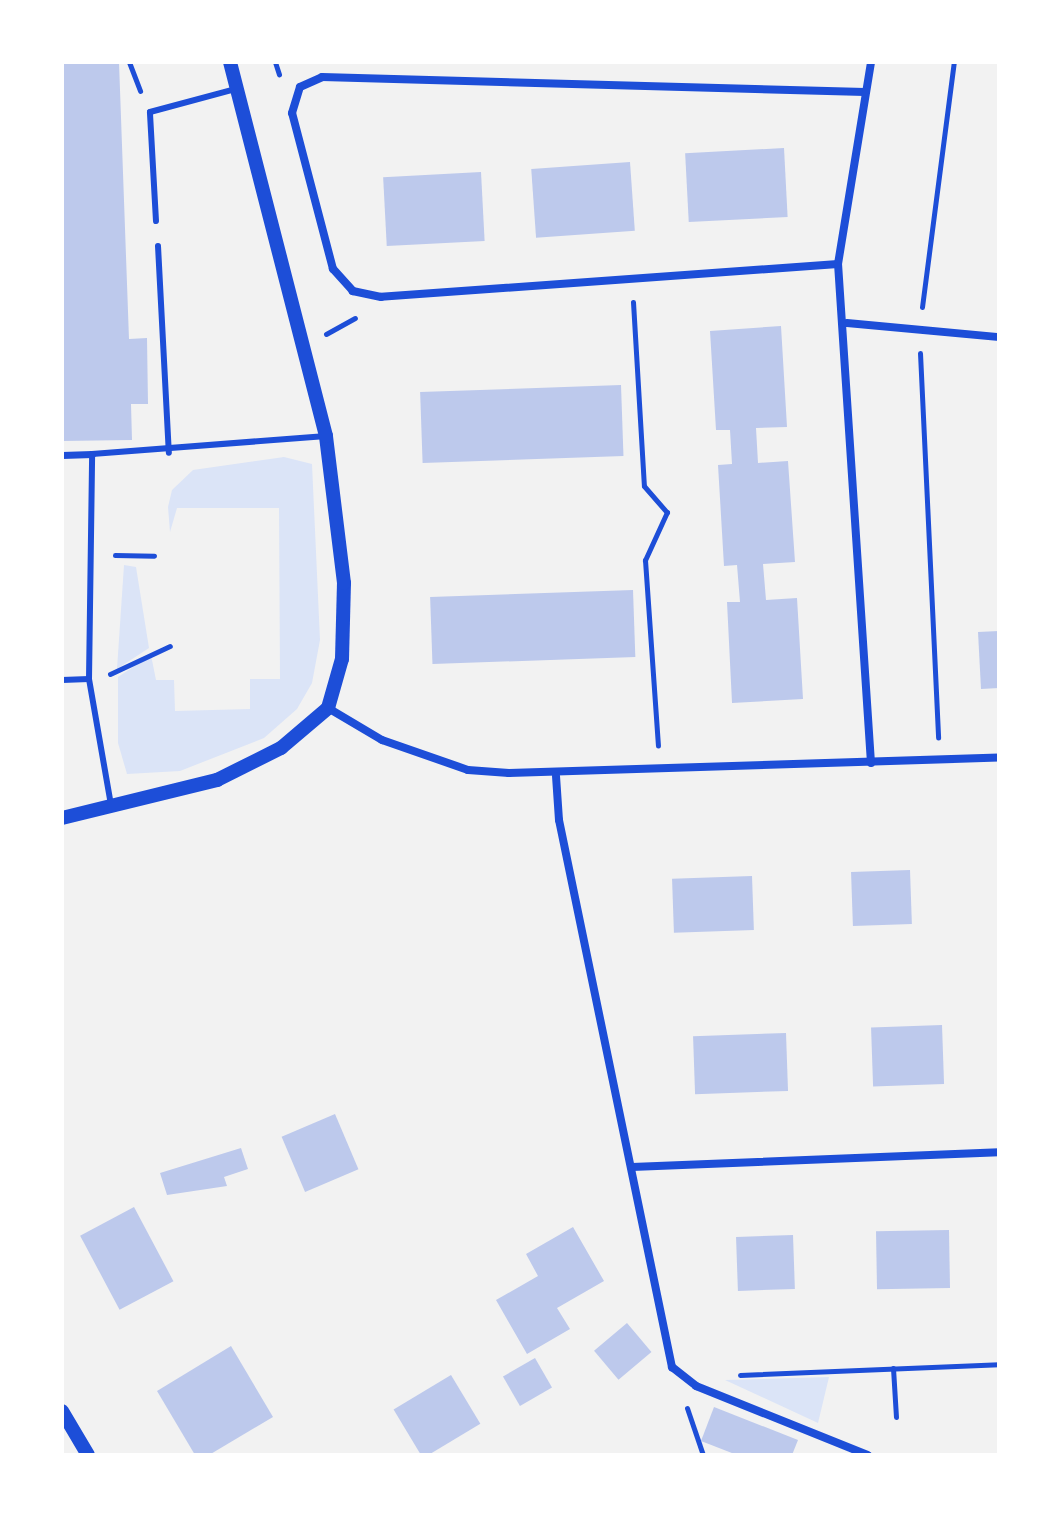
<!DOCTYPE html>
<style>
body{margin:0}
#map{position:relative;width:1061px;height:1517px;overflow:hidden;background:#f2f2f2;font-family:"DM Sans",sans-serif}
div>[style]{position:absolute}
.green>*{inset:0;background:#dbe4f7}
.building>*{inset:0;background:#bdc9ec;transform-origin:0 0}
.path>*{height:5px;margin:-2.5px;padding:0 2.5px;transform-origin:2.5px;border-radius:2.5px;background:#1d4ed8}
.service>*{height:6px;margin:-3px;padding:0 3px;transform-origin:3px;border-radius:3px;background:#1d4ed8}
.pedestrian>*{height:7px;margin:-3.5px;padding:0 3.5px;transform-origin:3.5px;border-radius:3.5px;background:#1d4ed8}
.minor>*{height:8px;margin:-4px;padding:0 4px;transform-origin:4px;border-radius:4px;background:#1d4ed8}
.tertiary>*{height:14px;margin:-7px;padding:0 7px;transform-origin:7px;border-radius:7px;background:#1d4ed8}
span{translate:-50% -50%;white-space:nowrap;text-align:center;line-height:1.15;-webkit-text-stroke:8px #fff;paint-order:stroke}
.frame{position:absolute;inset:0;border:64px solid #fff;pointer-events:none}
</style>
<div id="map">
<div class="green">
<i style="clip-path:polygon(284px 457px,312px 464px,320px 640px,312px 683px,297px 709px,264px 738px,180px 771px,127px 774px,118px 743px,118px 677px,151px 655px,156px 680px,174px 680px,175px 711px,250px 709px,250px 679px,280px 679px,279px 508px,177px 508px,170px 532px,168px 507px,172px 490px,193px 470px)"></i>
<i style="clip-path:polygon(124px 565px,136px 567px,149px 648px,117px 669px)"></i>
<i style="clip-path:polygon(829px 1377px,818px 1423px,725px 1380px)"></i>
</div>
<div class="building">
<i style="clip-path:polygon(62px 62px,119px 62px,129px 339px,147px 338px,148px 404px,131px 404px,132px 440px,62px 441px)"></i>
<i style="left:784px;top:148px;width:69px;height:99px;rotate:87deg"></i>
<i style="left:630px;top:162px;width:69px;height:99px;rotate:86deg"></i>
<i style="left:481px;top:172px;width:69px;height:98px;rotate:87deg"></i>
<i style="clip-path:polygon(781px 326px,787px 427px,756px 428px,758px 463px,788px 461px,795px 562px,763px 564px,766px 600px,797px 598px,803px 699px,732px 703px,727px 602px,740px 602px,737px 565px,724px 566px,718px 465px,732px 464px,730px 430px,716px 430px,710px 331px)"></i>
<i style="left:621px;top:385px;width:71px;height:201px;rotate:88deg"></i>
<i style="left:633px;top:590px;width:67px;height:203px;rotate:88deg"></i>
<i style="clip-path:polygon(999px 631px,999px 688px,981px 689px,978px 632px)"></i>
<i style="left:910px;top:870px;width:54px;height:59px;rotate:88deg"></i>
<i style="left:752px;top:876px;width:54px;height:80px;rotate:88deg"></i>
<i style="left:942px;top:1025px;width:59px;height:71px;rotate:88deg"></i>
<i style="left:786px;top:1033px;width:58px;height:93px;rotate:88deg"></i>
<i style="left:335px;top:1114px;width:60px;height:58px;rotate:67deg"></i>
<i style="clip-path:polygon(241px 1148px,248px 1169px,224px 1177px,227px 1186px,167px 1195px,160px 1173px)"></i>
<i style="left:134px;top:1207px;width:84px;height:61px;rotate:62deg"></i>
<i style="clip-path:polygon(573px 1227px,604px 1281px,557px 1308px,570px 1329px,527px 1354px,496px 1300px,538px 1276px,526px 1254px)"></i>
<i style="left:949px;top:1230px;width:58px;height:73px;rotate:89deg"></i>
<i style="left:793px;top:1235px;width:54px;height:57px;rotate:88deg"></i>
<i style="left:627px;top:1323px;width:38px;height:43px;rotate:50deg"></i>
<i style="clip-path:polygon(231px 1346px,273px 1417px,209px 1455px,195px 1455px,157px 1391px)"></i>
<i style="left:535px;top:1358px;width:34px;height:37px;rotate:60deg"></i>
<i style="left:451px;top:1375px;width:57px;height:67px;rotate:59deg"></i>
<i style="clip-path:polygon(714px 1407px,798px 1440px,792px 1455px,737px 1455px,701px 1441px)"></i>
</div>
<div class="path">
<i style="left:129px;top:62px;width:31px;rotate:69deg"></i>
<i style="left:275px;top:62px;width:13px;rotate:72deg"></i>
<i style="left:633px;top:302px;width:184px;rotate:86.6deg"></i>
<i style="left:644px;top:486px;width:35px;rotate:49deg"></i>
<i style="left:667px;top:512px;width:53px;rotate:114.6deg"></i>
<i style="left:645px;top:560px;width:186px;rotate:86deg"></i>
<i style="left:922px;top:307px;width:247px;rotate:-82.6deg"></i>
<i style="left:326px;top:334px;width:33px;rotate:-29deg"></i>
<i style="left:920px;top:353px;width:385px;rotate:87.3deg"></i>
<i style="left:115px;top:555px;width:39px;rotate:1deg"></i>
<i style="left:110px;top:674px;width:66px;rotate:-25deg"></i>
<i style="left:893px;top:1368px;width:49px;rotate:86.5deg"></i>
<i style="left:740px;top:1375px;width:259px;rotate:-2.4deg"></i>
<i style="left:687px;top:1408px;width:50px;rotate:71.2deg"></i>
</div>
<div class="service">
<i style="left:156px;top:221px;width:109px;rotate:-93.2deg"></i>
<i style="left:150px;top:112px;width:89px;rotate:-15deg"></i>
<i style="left:158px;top:246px;width:207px;rotate:87deg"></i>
<i style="left:89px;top:679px;width:128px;rotate:80.1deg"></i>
<i style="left:62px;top:680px;width:27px;rotate:-2deg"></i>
<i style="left:89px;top:679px;width:225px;rotate:-89.2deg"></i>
<i style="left:92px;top:454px;width:235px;rotate:-4.4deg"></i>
</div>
<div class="pedestrian">
<i style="left:62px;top:455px;width:30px;rotate:-2deg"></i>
</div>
<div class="minor">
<i style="left:838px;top:264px;width:458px;rotate:175.9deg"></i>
<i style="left:381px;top:297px;width:29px;rotate:-168deg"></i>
<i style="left:353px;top:291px;width:30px;rotate:-132deg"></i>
<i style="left:333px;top:269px;width:161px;rotate:-104.7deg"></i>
<i style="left:292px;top:113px;width:27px;rotate:-73deg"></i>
<i style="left:300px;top:87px;width:24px;rotate:-24deg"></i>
<i style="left:322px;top:77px;width:543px;rotate:1.58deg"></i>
<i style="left:847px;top:323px;width:153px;rotate:5.3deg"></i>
<i style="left:328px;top:708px;width:63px;rotate:30.7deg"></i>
<i style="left:382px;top:740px;width:91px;rotate:19.2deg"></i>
<i style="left:468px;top:770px;width:41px;rotate:4.2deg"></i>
<i style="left:509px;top:773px;width:490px;rotate:-1.8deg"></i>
<i style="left:871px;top:763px;width:500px;rotate:-93.78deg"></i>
<i style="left:838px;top:264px;width:205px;rotate:-80.7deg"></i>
<i style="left:556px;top:776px;width:44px;rotate:86.1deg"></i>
<i style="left:559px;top:820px;width:559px;rotate:78.33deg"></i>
<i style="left:672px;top:1367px;width:31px;rotate:38deg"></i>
<i style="left:696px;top:1386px;width:185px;rotate:21.9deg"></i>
<i style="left:632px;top:1167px;width:367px;rotate:-2.3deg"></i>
</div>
<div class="tertiary">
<i style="left:62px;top:818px;width:160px;rotate:-13.8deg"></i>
<i style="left:217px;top:780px;width:72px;rotate:-26.6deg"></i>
<i style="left:281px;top:748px;width:62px;rotate:-40.4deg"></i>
<i style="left:328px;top:708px;width:51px;rotate:-74.1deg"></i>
<i style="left:342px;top:659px;width:76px;rotate:-88.5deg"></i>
<i style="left:344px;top:583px;width:148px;rotate:-97deg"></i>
<i style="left:326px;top:436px;width:386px;rotate:-104.4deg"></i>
<i style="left:62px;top:1411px;width:51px;rotate:59.4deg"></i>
</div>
<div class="frame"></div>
</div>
